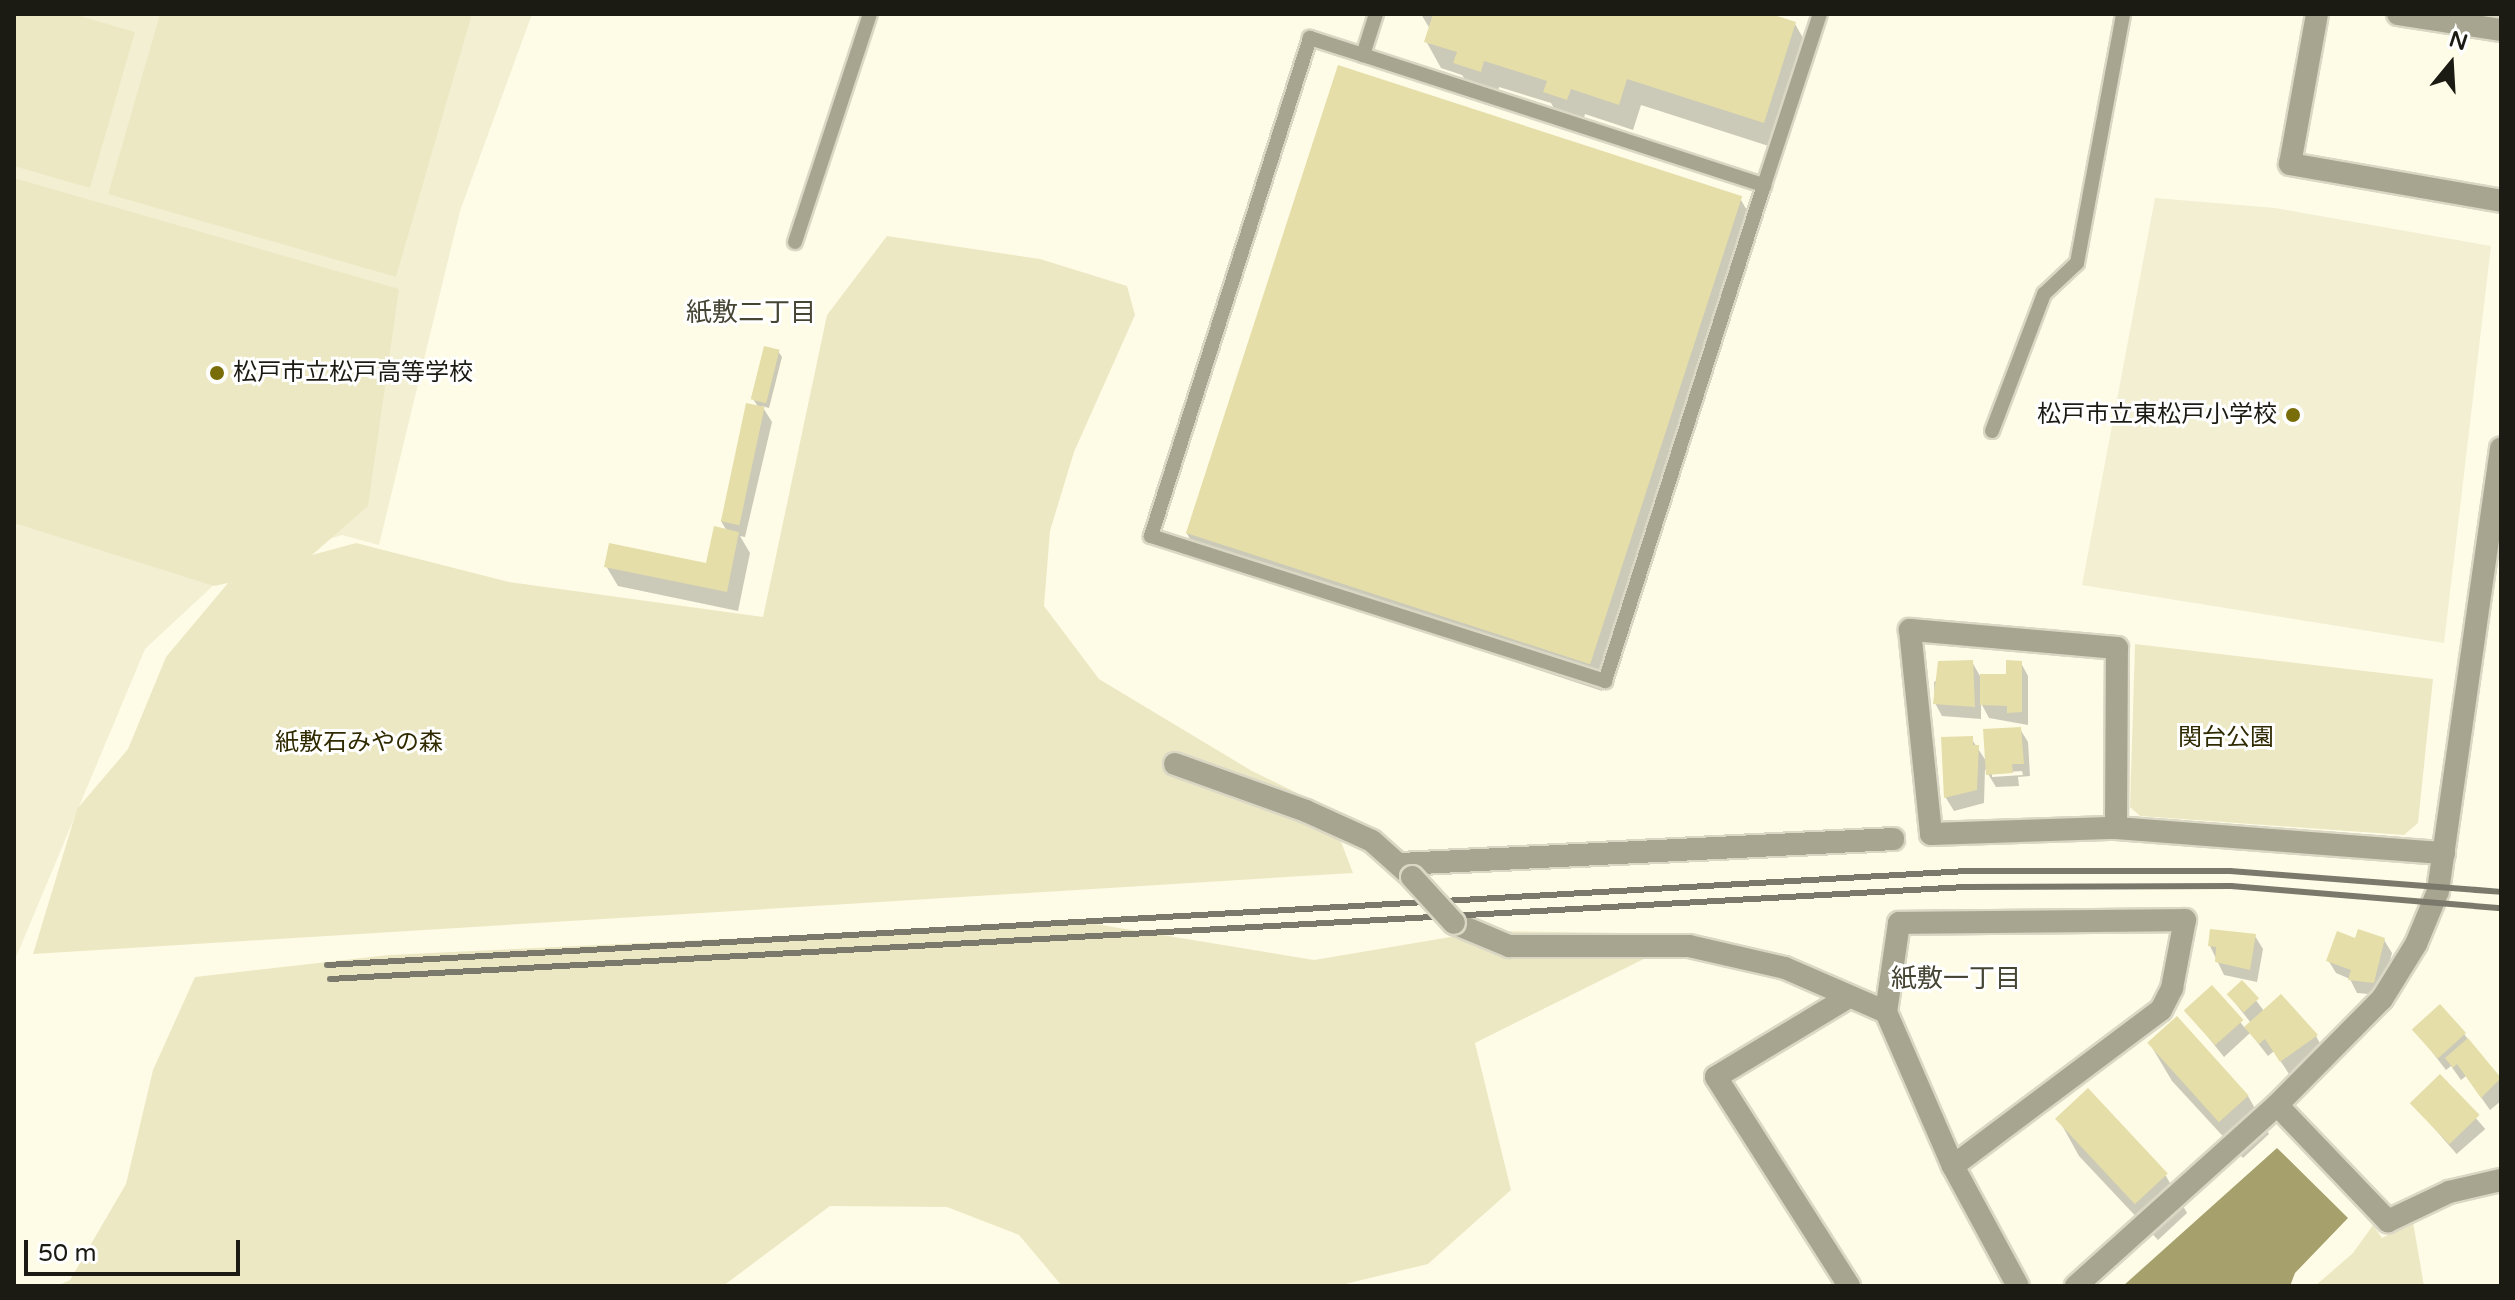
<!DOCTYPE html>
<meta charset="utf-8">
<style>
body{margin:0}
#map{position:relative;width:2515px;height:1300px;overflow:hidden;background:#fefce7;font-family:"Varela Round","Noto Sans JP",sans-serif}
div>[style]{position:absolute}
.built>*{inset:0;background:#f2efd3}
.green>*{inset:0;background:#ede8c4}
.water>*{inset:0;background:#a6a06d}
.shadow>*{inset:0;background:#0003;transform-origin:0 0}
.building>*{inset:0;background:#e5dea9;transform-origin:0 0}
.roads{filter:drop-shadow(2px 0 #dad8c5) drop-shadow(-2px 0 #dad8c5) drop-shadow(0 2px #dad8c5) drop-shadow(0 -2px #dad8c5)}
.service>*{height:14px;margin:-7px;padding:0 7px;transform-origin:7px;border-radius:7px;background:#a7a58f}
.minor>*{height:22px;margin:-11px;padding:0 11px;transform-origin:11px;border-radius:11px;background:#a7a58f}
.rail>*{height:6px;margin:-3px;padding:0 3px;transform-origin:3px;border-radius:3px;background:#7a796c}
.bridges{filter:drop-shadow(2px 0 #dad8c5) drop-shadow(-2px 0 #dad8c5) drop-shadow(0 2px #dad8c5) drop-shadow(0 -2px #dad8c5)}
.minor-bridge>*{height:22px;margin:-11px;padding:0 11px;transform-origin:11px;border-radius:11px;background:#a7a58f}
.dots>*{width:22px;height:22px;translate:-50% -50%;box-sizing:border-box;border:4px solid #fff;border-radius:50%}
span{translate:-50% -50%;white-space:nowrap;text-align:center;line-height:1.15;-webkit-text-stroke:6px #fff;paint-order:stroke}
.poi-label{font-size:24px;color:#1b1a13}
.left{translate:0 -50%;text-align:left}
.right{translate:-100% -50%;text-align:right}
.park-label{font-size:24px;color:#302a00}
.neighbourhood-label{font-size:26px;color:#464433}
.frame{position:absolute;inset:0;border:16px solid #1b1a13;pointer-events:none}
.north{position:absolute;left:2411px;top:24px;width:80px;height:80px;-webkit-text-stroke:6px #fff;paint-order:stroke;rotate:18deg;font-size:22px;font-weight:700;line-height:32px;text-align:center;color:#1b1a13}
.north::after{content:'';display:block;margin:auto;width:28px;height:36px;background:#1b1a13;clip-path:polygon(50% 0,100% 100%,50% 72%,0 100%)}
.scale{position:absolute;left:24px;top:1240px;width:216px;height:36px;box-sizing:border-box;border:4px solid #1b1a13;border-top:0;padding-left:10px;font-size:24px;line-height:28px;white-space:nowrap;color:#1b1a13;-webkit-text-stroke:6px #fff;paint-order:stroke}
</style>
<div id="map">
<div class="built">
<i style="clip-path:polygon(14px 14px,532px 14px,460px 211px,379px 545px,342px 535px,232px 568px,145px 649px,14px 962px)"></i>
<i style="clip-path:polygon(2155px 198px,2275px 208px,2491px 246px,2444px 643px,2082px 585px)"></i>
</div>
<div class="green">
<i style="clip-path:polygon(14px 14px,73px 14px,135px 32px,90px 188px,14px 166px)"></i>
<i style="clip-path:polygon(160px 14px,472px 14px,396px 277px,108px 194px)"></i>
<i style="clip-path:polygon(14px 178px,399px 289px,368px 506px,312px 555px,356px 543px,509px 582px,763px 617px,827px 315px,887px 236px,1040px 259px,1127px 286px,1135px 315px,1074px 452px,1050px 531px,1044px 606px,1099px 679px,1252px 771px,1328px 808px,1353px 873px,33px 954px,77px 809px,128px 749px,166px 657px,228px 583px,214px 586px,14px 523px)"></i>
<i style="clip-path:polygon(2135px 644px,2433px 679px,2418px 823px,2404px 835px,2140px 816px,2130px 807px)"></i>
<i style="clip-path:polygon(1083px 922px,1314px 960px,1486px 931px,1694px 934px,1475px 1043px,1511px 1190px,1428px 1264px,1337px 1286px,1062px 1286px,1019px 1235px,947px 1207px,830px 1206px,723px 1286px,57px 1286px,70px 1280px,126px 1184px,153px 1070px,195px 977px,389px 955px)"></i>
<i style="clip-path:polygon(2413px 1222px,2424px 1286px,2315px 1286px,2353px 1253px,2373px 1225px,2382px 1238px)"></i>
</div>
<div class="water">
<i style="clip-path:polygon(2277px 1148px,2348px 1218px,2295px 1273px,2290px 1286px,2123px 1286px)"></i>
</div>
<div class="shadow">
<i style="clip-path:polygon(1421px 14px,1764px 14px,1795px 24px,1810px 50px,1778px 149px,1641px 105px,1633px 130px,1585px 114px,1582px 126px,1560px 119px,1551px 103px,1499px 87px,1496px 98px,1471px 89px,1462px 75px,1441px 68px,1426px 41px,1430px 29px)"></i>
<i style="clip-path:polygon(1741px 200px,1756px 226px,1602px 691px,1201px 558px,1186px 532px)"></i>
<i style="clip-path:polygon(778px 351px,782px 357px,769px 408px,762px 406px,772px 422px,745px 537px,740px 536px,750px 553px,738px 611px,618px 586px,606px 566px,708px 566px,727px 531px,721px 521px,759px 408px,753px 399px)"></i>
<i style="clip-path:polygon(1972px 662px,1980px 676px,2008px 676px,2021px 663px,2028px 676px,2028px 725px,1989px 718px,1981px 703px,1981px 719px,1942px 716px,1935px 703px,1934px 682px)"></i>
<i style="clip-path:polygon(evenodd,2020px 729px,2028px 742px,2030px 776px,2018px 777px,2019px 786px,1996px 787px,1985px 769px,1984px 803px,1954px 811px,1946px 798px,1943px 739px,1971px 738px,1988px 764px,2020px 729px,2022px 771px,2023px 775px,1992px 777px,1992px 773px,2022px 771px)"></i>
<i style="clip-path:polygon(2255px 936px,2263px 949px,2257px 982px,2224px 975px,2210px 946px)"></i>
<i style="clip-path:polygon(2356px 940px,2384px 940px,2392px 953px,2381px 995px,2357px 993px,2350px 979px,2336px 973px,2328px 960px)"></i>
<i style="clip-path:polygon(2242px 982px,2264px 1011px,2316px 1036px,2323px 1049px,2289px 1074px,2274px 1051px,2268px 1056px,2250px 1033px,2224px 1057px,2187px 1011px,2212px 988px,2245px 1028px,2251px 1023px,2228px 994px)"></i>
<i style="clip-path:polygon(2177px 1019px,2248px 1096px,2269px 1134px,2243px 1158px,2172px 1081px,2150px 1044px)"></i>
<i style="clip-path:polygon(2415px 1030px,2464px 1034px,2501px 1081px,2501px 1101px,2490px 1110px,2466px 1076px,2461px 1080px,2451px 1066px,2446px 1070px)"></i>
<i style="left:2440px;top:1077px;width:69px;height:38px;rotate:49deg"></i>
<i style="clip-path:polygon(2058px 1118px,2166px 1176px,2187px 1213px,2158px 1240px,2079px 1156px)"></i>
</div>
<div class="building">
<i style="clip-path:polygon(1433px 14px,1771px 14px,1796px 22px,1764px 123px,1627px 79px,1619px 105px,1571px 89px,1567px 100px,1543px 92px,1547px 81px,1484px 61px,1481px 72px,1453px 63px,1457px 52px,1424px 42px)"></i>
<i style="left:1338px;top:65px;width:425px;height:492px;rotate:18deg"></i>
<i style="left:764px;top:346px;width:16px;height:55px;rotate:14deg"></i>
<i style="left:746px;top:403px;width:19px;height:121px;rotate:12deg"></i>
<i style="clip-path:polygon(714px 526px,739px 532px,727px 592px,604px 567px,609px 543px,706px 563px)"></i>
<i style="clip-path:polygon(1973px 660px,1975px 707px,1933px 704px,1938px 661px)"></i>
<i style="clip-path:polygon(2006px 660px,2022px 661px,2022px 712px,2007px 713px,2007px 706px,1980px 705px,1980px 674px,2006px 674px)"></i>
<i style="clip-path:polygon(2021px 727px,2024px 764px,2012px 764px,2013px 773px,1986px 775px,1983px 729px)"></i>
<i style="clip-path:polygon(1973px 736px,1973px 745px,1979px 745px,1977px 790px,1944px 798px,1941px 737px)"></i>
<i style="clip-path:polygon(2210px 929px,2256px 934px,2250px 970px,2215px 962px,2216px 947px,2208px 946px)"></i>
<i style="clip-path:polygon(2358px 929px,2385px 938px,2374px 983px,2348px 980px,2351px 970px,2326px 961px,2337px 931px,2355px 938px)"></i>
<i style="left:2242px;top:980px;width:25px;height:21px;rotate:47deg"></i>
<i style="left:2212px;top:985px;width:47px;height:38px;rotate:48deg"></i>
<i style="clip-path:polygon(2281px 994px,2318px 1035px,2280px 1062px,2265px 1039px,2259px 1044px,2244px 1027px)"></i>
<i style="left:2440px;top:1004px;width:39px;height:38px;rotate:48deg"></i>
<i style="left:2177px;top:1016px;width:107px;height:40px;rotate:48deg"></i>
<i style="clip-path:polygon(2468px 1038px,2501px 1078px,2481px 1098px,2457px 1064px,2453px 1068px,2445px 1058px)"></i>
<i style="left:2440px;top:1074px;width:57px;height:42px;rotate:46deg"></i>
<i style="left:2088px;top:1088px;width:117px;height:45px;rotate:47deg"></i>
</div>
<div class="roads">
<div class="service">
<i style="left:1376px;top:14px;width:43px;rotate:107.6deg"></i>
<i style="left:1363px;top:55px;width:422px;rotate:18deg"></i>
<i style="left:1764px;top:185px;width:180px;rotate:-71.9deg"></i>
<i style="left:1363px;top:55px;width:56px;rotate:-162.2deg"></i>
<i style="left:1310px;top:38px;width:523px;rotate:107.71deg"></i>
<i style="left:1151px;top:536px;width:477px;rotate:17.7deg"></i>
<i style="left:1605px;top:681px;width:521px;rotate:-72.23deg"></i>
<i style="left:795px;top:242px;width:240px;rotate:-71.8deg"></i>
<i style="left:1992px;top:431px;width:147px;rotate:-69.2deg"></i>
<i style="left:2044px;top:294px;width:45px;rotate:-43.2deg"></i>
<i style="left:2077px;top:263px;width:253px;rotate:-79.5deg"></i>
</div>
<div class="minor">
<i style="left:2317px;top:14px;width:152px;rotate:100.2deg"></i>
<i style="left:2290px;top:164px;width:214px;rotate:9.9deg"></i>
<i style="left:2398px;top:14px;width:104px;rotate:8.8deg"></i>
<i style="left:1175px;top:764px;width:139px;rotate:19.7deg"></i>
<i style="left:1306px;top:811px;width:72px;rotate:24.4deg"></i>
<i style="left:1372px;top:841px;width:51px;rotate:41.8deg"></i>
<i style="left:2116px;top:828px;width:180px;rotate:-89.7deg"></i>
<i style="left:2117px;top:648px;width:208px;rotate:-175deg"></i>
<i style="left:1910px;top:630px;width:205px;rotate:84.1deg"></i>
<i style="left:1931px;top:834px;width:185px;rotate:-1.9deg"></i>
<i style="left:2116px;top:828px;width:329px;rotate:4.4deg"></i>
<i style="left:1401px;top:864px;width:493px;rotate:-2.9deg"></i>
<i style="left:1454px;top:923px;width:60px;rotate:22.7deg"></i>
<i style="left:1509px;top:946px;width:180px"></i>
<i style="left:1689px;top:946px;width:98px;rotate:12.9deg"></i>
<i style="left:1785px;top:968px;width:110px;rotate:23.5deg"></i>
<i style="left:1847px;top:998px;width:153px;rotate:148.9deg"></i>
<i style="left:1716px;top:1077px;width:248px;rotate:57.5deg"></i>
<i style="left:2277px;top:1105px;width:161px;rotate:46.3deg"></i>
<i style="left:2388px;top:1221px;width:68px;rotate:-25.4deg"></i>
<i style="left:2449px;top:1192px;width:53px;rotate:-13deg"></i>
<i style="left:1953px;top:1166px;width:260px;rotate:-36.9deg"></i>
<i style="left:2161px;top:1010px;width:25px;rotate:-63deg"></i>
<i style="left:2172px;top:988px;width:69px;rotate:-79.2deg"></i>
<i style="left:2185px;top:920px;width:286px;rotate:179.4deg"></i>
<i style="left:1899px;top:923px;width:90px;rotate:98.3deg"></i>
<i style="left:1886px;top:1012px;width:168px;rotate:66.5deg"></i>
<i style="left:1953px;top:1166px;width:136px;rotate:61.6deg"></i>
<i style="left:2076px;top:1286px;width:270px;rotate:-42deg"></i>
<i style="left:2277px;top:1105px;width:149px;rotate:-45.3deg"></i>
<i style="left:2382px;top:999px;width:65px;rotate:-58.3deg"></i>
<i style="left:2416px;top:944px;width:57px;rotate:-67.5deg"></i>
<i style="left:2438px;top:891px;width:447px;rotate:-81.9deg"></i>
</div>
</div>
<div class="rail">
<i style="left:327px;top:965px;width:1641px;rotate:-3.28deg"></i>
<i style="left:1965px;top:871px;width:265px"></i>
<i style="left:2230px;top:871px;width:272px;rotate:4.4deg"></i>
<i style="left:330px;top:979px;width:1640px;rotate:-3.22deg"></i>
<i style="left:1967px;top:887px;width:264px;rotate:-0.2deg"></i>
<i style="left:2231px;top:886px;width:271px;rotate:4.7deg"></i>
</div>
<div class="bridges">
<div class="minor-bridge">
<i style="left:1412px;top:877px;width:62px;rotate:47.6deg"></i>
</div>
</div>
<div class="dots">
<i style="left:217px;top:373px;background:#796d09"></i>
<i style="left:2293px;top:415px;background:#796d09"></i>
</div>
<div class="poi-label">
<span class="left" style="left:233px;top:373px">松戸市立松戸高等学校</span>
<span class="right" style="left:2277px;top:415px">松戸市立東松戸小学校</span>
</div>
<div class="park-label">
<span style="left:2226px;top:738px">関台公園</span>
<span style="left:359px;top:743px">紙敷石みやの森</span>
</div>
<div class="neighbourhood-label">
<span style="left:751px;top:313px">紙敷二丁目</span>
<span style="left:1956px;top:979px">紙敷一丁目</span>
</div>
<div class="frame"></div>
<div class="north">N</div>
<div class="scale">50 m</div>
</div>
